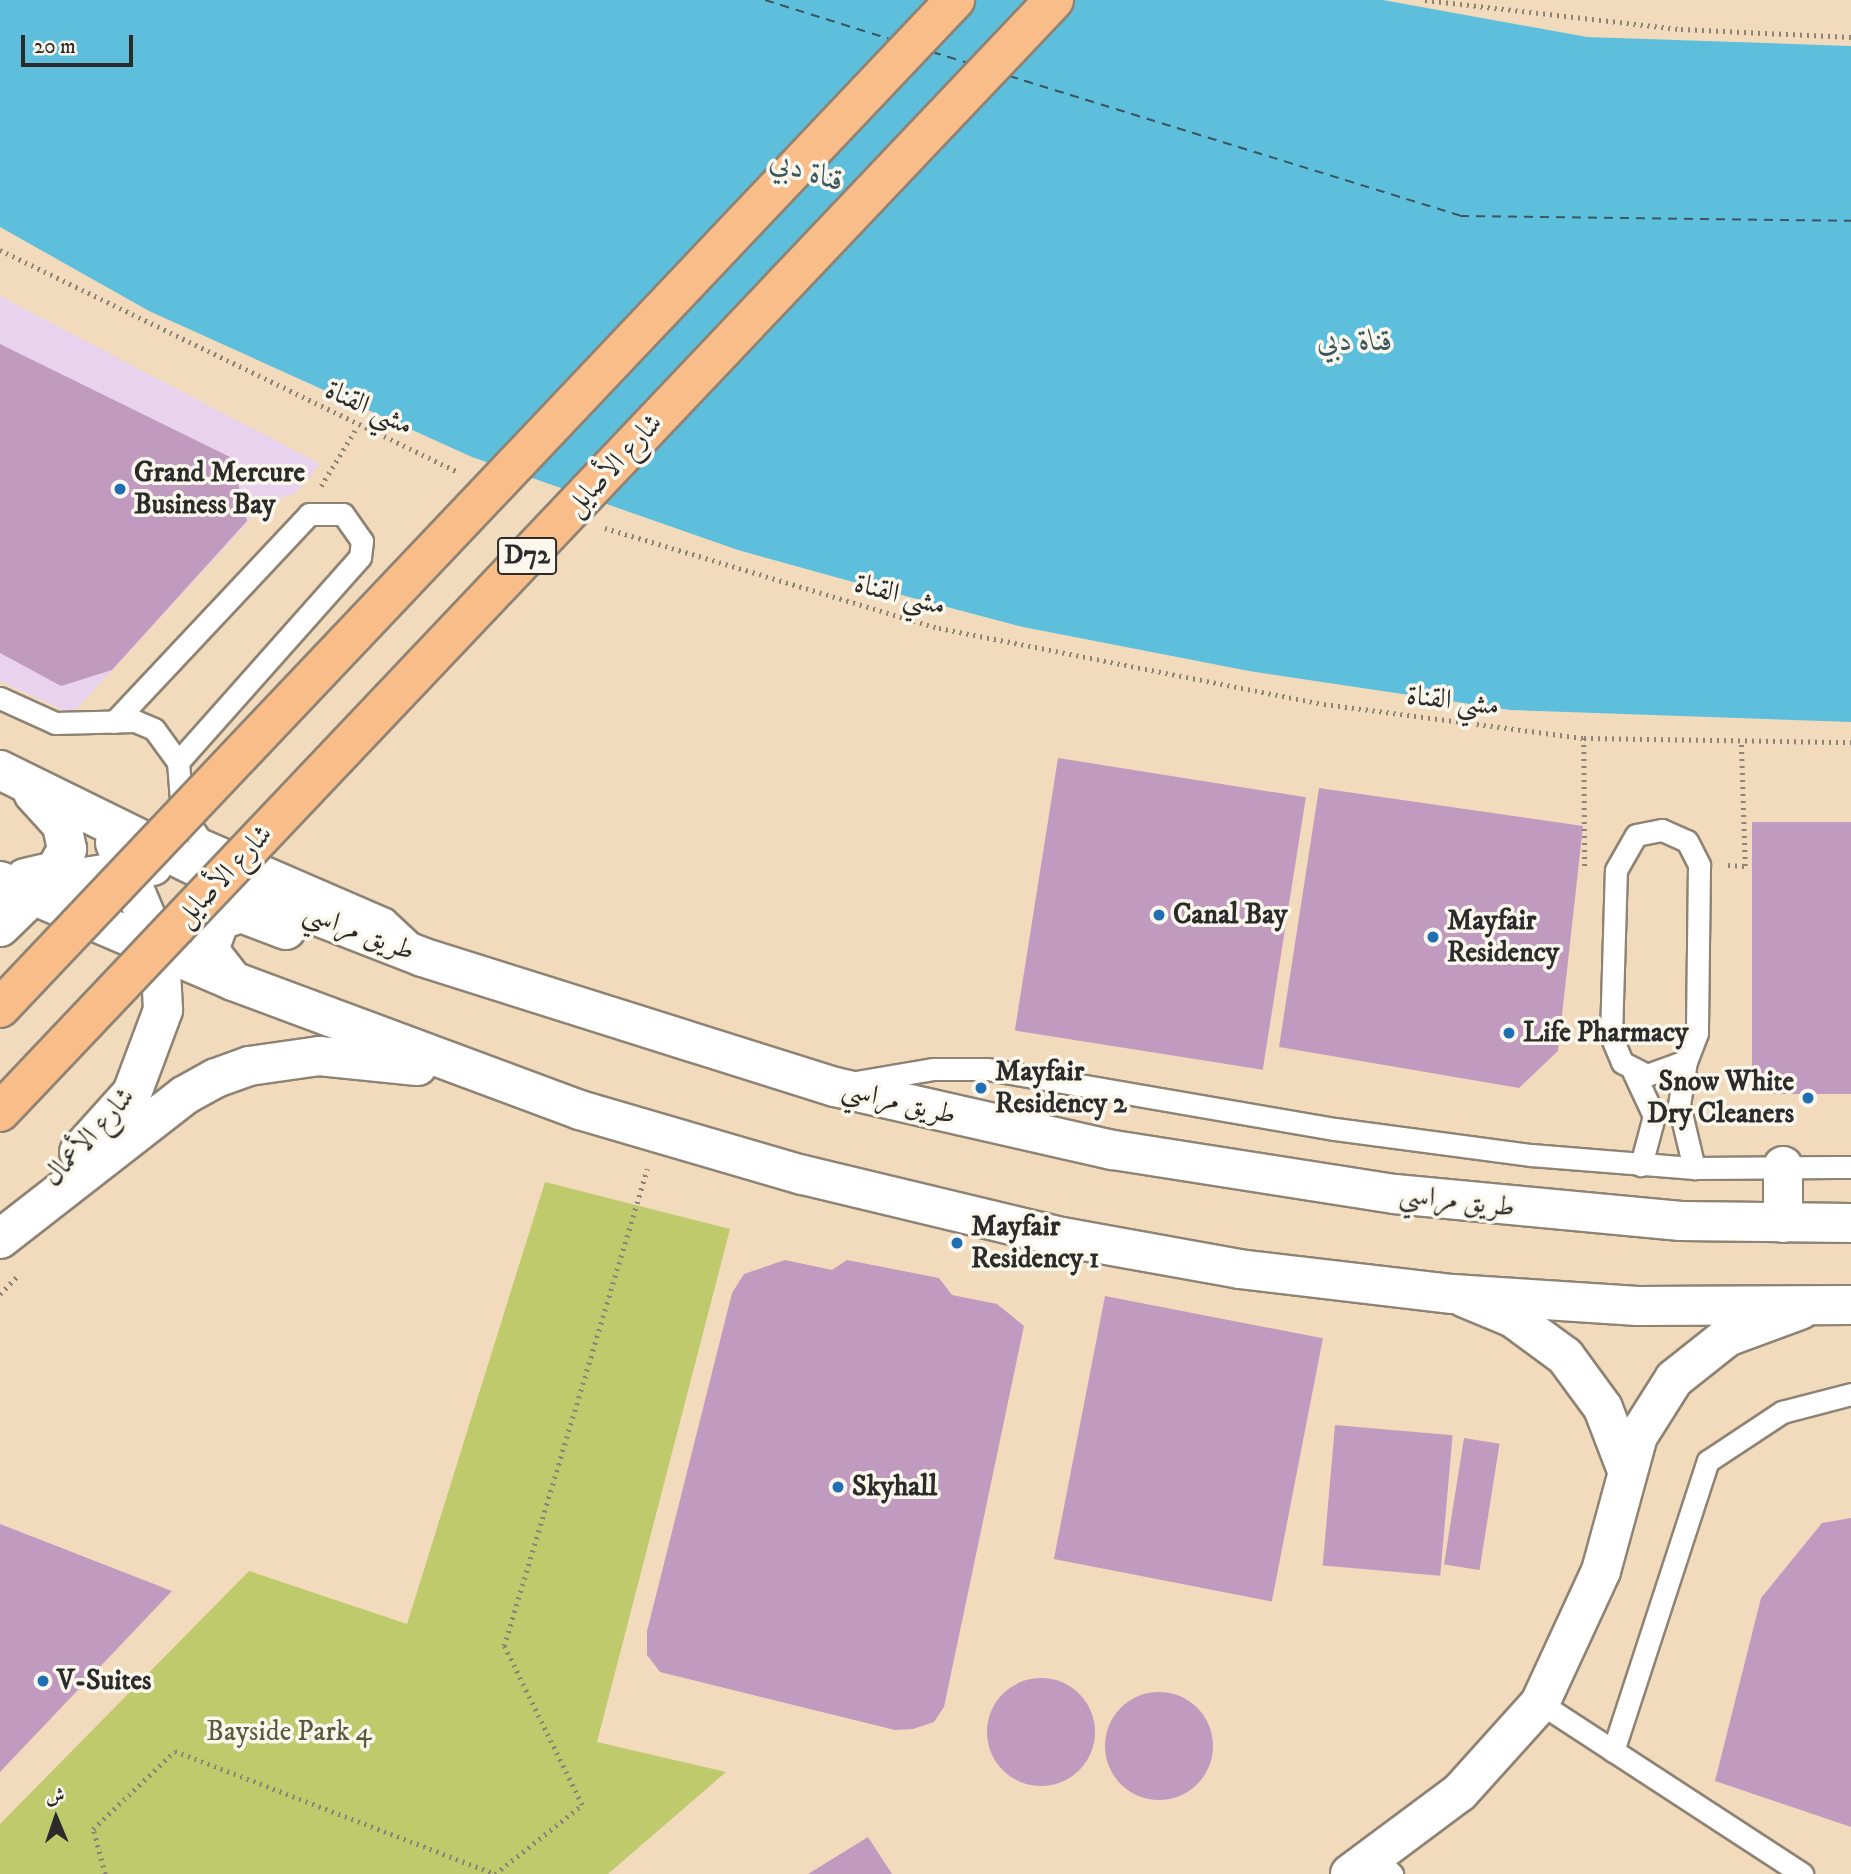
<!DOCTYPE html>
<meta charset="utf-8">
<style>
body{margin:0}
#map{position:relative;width:1851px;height:1874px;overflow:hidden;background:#f2dbbc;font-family:"IM FELL DW Pica",Amiri,serif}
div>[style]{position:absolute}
.built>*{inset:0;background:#e9d2ed}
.green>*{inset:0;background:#beca6c}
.water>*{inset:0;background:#5ebfdd}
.ferry>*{height:2px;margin-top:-1px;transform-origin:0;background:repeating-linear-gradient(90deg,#3a5760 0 9px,transparent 0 16px)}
.building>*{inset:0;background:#c19bbf;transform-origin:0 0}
.round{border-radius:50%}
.path>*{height:4.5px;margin-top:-2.25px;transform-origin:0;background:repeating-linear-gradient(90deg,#8e8374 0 2px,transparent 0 7px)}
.roads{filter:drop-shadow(2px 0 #8e8374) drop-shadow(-2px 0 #8e8374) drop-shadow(0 2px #8e8374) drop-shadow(0 -2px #8e8374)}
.service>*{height:21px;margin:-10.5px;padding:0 10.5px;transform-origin:10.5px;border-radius:10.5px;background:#fff}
.minor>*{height:38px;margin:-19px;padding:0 19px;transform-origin:19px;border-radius:19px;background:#fff}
.tertiary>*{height:38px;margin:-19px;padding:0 19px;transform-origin:19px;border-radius:19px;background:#fff}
.bridges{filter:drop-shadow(2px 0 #8e8374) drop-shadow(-2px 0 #8e8374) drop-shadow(0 2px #8e8374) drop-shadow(0 -2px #8e8374)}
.primary-bridge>*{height:38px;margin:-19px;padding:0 19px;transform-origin:19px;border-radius:19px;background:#f8bd89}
.dots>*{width:19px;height:19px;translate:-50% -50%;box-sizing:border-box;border:4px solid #fbf7ec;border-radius:50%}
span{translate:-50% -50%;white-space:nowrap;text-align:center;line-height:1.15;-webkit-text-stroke:7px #fbf7ec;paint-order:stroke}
.shield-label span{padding:2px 5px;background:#fbf7ec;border:2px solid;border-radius:5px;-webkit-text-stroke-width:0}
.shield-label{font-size:26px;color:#2b2b2b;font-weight:700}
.street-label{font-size:28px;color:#2b2b2b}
.poi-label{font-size:28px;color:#2b2b2b;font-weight:700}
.left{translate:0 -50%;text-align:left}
.right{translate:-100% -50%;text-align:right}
.park-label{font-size:28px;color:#575b3e}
.water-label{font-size:30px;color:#3a5760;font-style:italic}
.north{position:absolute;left:21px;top:1783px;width:70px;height:70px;-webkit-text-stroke:5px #fbf7ec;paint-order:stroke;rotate:358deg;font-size:19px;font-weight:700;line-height:28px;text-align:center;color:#2b2b2b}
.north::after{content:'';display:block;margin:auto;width:24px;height:32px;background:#2b2b2b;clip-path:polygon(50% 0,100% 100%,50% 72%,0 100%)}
.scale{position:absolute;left:21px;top:35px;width:112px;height:32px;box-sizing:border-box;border:4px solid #2b2b2b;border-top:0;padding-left:9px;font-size:21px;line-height:24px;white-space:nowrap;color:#2b2b2b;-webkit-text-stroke:5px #fbf7ec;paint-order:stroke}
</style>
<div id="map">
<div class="built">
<i style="clip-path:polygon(0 296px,320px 464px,296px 493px,264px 504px,72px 714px,0 681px)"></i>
</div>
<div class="green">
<i style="clip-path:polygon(545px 1182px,730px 1229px,597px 1742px,726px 1772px,608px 1874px,0 1874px,0 1824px,249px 1571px,407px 1624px)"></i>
</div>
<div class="water">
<i style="clip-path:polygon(0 0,1383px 0,1587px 37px,1851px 46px,1851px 722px,1510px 710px,1249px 671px,1023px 627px,864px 585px,738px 550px,472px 457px,149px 311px,0 227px)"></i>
</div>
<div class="ferry">
<i style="left:765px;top:0;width:134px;rotate:17.4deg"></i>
<i style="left:932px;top:52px;width:37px;rotate:17deg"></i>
<i style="left:1009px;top:76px;width:472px;rotate:17.2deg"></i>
<i style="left:1460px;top:216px;width:391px;rotate:0.7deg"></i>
</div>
<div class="building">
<i style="clip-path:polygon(0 344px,232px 458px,247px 521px,112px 670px,61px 686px,0 653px)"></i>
<i style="left:1058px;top:758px;width:251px;height:276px;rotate:9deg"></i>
<i style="clip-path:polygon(1319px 788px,1583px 826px,1558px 1051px,1519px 1088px,1279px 1047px)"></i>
<i style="left:1851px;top:822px;width:272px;height:99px;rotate:90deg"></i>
<i style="clip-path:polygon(785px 1260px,832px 1270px,847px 1260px,939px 1278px,952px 1295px,997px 1304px,1024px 1326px,944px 1707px,934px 1722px,913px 1729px,895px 1730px,660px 1672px,647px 1655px,647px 1631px,732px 1293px,744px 1274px)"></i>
<i style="left:1105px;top:1296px;width:222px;height:268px;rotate:11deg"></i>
<i style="left:1335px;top:1425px;width:118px;height:141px;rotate:5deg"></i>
<i style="left:1464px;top:1438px;width:36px;height:128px;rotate:9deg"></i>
<i style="clip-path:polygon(1851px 1518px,1851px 1827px,1715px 1781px,1761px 1598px,1822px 1523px)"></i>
<i style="clip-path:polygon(0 1524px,172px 1591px,0 1772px)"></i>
<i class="round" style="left:987px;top:1678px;width:108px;height:108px"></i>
<i class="round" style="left:1105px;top:1692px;width:108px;height:108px"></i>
<i style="clip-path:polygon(868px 1837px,892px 1874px,808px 1874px)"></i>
</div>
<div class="path">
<i style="left:1425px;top:0;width:258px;rotate:6.5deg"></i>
<i style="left:1681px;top:29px;width:170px;rotate:2.7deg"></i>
<i style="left:0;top:250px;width:507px;rotate:25.86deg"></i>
<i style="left:321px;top:486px;width:69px;rotate:-58.6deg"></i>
<i style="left:605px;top:528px;width:349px;rotate:16.7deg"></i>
<i style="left:939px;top:628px;width:392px;rotate:11.2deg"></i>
<i style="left:1324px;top:704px;width:262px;rotate:7.5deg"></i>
<i style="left:1584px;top:738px;width:267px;rotate:0.9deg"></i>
<i style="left:1584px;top:738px;width:128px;rotate:89.6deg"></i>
<i style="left:1728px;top:865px;width:17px;rotate:3deg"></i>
<i style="left:1745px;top:866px;width:124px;rotate:-91.8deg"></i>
<i style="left:0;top:1294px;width:28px;rotate:-46deg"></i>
<i style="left:105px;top:1874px;width:47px;rotate:-104.9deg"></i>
<i style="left:93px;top:1829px;width:113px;rotate:-43.6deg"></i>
<i style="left:175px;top:1751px;width:343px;rotate:21deg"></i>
<i style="left:495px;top:1874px;width:111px;rotate:-38.4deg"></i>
<i style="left:582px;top:1805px;width:177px;rotate:-116.1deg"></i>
<i style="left:504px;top:1646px;width:498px;rotate:-73.3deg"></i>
</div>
<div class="roads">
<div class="service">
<i style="left:0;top:698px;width:60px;rotate:24.4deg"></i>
<i style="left:55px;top:723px;width:80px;rotate:-1.4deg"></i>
<i style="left:135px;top:721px;width:21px;rotate:23deg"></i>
<i style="left:154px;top:729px;width:41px;rotate:54deg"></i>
<i style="left:178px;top:762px;width:51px;rotate:85.5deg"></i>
<i style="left:182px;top:813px;width:32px;rotate:55deg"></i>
<i style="left:200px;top:839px;width:202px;rotate:23.4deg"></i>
<i style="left:385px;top:919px;width:41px;rotate:43deg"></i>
<i style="left:114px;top:722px;width:285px;rotate:-46.8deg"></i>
<i style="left:309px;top:514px;width:34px"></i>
<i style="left:343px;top:514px;width:33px;rotate:55deg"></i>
<i style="left:362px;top:541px;width:16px;rotate:97deg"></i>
<i style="left:360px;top:557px;width:274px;rotate:131.6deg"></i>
<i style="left:1662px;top:830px;width:27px;rotate:24deg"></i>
<i style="left:1687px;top:841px;width:27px;rotate:63deg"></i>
<i style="left:1699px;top:865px;width:168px;rotate:90.7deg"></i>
<i style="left:1697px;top:1033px;width:30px;rotate:111deg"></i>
<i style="left:1686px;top:1061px;width:41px;rotate:160.3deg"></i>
<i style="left:1647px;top:1075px;width:28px;rotate:-153deg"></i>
<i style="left:1622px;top:1062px;width:28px;rotate:-113deg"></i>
<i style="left:1611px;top:1036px;width:166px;rotate:-88.3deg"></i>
<i style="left:1616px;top:870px;width:40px;rotate:-60.3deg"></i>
<i style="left:1636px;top:835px;width:26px;rotate:-11deg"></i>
<i style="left:1686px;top:1061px;width:45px;rotate:99deg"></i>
<i style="left:1679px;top:1105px;width:65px;rotate:76.6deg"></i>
<i style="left:1633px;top:1071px;width:50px;rotate:65deg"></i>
<i style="left:1654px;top:1116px;width:51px;rotate:104.9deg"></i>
<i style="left:850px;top:1083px;width:85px;rotate:-9.5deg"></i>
<i style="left:934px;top:1069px;width:53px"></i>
<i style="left:987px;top:1069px;width:353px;rotate:9.8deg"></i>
<i style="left:1335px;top:1129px;width:198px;rotate:7.6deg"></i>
<i style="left:1531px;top:1155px;width:164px;rotate:4.6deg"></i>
<i style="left:1694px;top:1168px;width:157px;rotate:-0.4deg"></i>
<i style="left:1540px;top:1703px;width:313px;rotate:33.1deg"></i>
<i style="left:1613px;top:1751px;width:305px;rotate:-71.9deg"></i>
<i style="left:1708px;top:1461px;width:89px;rotate:-33.5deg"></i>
<i style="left:1782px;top:1412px;width:71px;rotate:-14.6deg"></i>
<i style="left:1376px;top:1858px;width:23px;rotate:45deg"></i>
</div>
<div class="minor">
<i style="left:1465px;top:1298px;width:52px;rotate:22.6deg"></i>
<i style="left:1513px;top:1318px;width:64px;rotate:36.2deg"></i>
<i style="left:1565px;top:1356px;width:64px;rotate:53.8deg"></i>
<i style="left:1603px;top:1408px;width:64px;rotate:69deg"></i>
<i style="left:1350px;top:1874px;width:137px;rotate:-36.7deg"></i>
<i style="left:1460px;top:1792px;width:120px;rotate:-48deg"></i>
<i style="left:1540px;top:1703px;width:145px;rotate:-65.2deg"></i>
<i style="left:1601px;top:1571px;width:140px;rotate:-74.7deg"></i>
<i style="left:1638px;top:1436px;width:67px;rotate:-57.7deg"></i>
<i style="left:1674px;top:1379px;width:68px;rotate:-38.4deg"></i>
<i style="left:1727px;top:1337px;width:78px;rotate:-20.3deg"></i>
</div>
<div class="tertiary">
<i style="left:0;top:770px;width:242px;rotate:26.2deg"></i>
<i style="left:217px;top:877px;width:220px;rotate:21.3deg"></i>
<i style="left:422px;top:957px;width:433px;rotate:17.5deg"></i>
<i style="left:835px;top:1087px;width:285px;rotate:12.8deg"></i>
<i style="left:1113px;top:1150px;width:285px;rotate:8.9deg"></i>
<i style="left:1395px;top:1194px;width:287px;rotate:5.4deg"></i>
<i style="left:1681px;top:1221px;width:170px;rotate:0.7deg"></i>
<i style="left:25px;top:878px;width:31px;rotate:-13deg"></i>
<i style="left:55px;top:871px;width:25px;rotate:-61deg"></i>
<i style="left:67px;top:849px;width:25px;rotate:-102deg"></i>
<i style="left:62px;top:825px;width:43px;rotate:-132.2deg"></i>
<i style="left:0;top:881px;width:254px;rotate:23.2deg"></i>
<i style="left:233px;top:981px;width:370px;rotate:20.4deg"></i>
<i style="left:580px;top:1110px;width:232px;rotate:16.3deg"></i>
<i style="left:803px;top:1175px;width:266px;rotate:13.5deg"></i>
<i style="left:1062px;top:1237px;width:180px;rotate:10.2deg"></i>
<i style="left:1239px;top:1269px;width:215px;rotate:6.7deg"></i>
<i style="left:1453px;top:1294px;width:185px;rotate:3.7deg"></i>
<i style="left:1638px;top:1306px;width:213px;rotate:-0.3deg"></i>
<i style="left:0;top:927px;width:43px;rotate:-44.1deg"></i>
<i style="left:31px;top:897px;width:34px;rotate:-28deg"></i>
<i style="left:61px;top:881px;width:93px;rotate:-9.3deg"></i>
<i style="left:233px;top:981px;width:39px;rotate:-128deg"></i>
<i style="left:209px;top:950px;width:32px;rotate:-70deg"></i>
<i style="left:220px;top:920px;width:22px;rotate:-18deg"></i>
<i style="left:241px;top:913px;width:48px;rotate:20.7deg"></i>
<i style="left:79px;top:1152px;width:79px;rotate:-48.1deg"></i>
<i style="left:132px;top:1093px;width:89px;rotate:-69.5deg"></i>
<i style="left:163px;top:1010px;width:60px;rotate:-92.9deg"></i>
<i style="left:160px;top:950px;width:116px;rotate:-112.8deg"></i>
<i style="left:1783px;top:1223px;width:57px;rotate:-90deg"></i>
<i style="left:0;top:1239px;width:234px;rotate:-37.9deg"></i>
<i style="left:185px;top:1095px;width:35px;rotate:-29deg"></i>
<i style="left:216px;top:1078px;width:35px;rotate:-20deg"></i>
<i style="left:249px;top:1066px;width:71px;rotate:-8.1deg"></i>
<i style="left:319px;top:1056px;width:99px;rotate:5.8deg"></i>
</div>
</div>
<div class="bridges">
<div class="primary-bridge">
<i style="left:0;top:1008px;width:1389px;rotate:-46.55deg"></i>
<i style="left:0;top:1112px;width:1532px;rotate:-46.53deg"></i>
</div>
</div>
<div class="dots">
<i style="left:120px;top:489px;background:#1f6fb2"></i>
<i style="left:1159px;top:915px;background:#1f6fb2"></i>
<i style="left:1433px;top:937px;background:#1f6fb2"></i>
<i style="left:1509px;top:1033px;background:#1f6fb2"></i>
<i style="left:981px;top:1088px;background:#1f6fb2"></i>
<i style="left:1808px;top:1098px;background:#1f6fb2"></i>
<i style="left:957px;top:1243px;background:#1f6fb2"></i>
<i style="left:838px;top:1487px;background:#1f6fb2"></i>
<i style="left:43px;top:1681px;background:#1f6fb2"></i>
</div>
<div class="shield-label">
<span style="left:527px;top:556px">D72</span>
</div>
<div class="street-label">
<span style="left:369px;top:408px;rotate:25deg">مشي القناة</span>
<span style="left:614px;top:465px;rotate:-47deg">شارع الأصايل</span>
<span style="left:900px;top:595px;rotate:15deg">مشي القناة</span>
<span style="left:1453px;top:701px;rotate:7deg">مشي القناة</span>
<span style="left:224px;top:876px;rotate:-47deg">شارع الأصايل</span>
<span style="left:359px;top:932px;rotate:21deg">طريق مراسي</span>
<span style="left:899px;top:1102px;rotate:14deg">طريق مراسي</span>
<span style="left:89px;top:1137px;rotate:-48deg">شارع الأعمال</span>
<span style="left:1457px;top:1201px;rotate:7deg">طريق مراسي</span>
</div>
<div class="poi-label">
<span class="left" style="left:134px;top:489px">Grand Mercure<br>Business Bay</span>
<span class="left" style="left:1173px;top:915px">Canal Bay</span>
<span class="left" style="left:1447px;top:937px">Mayfair<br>Residency</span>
<span class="left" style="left:1523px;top:1033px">Life Pharmacy</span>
<span class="left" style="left:995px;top:1088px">Mayfair<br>Residency 2</span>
<span class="right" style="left:1794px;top:1098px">Snow White<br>Dry Cleaners</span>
<span class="left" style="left:971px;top:1243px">Mayfair<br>Residency 1</span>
<span class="left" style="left:852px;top:1487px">Skyhall</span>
<span class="left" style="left:57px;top:1681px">V-Suites</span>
</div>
<div class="park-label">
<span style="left:289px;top:1732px">Bayside Park 4</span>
</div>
<div class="water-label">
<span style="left:807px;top:172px;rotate:18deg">قناة دبي</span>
<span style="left:1355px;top:342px">قناة دبي</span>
</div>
<div class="north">ش</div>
<div class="scale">20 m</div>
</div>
